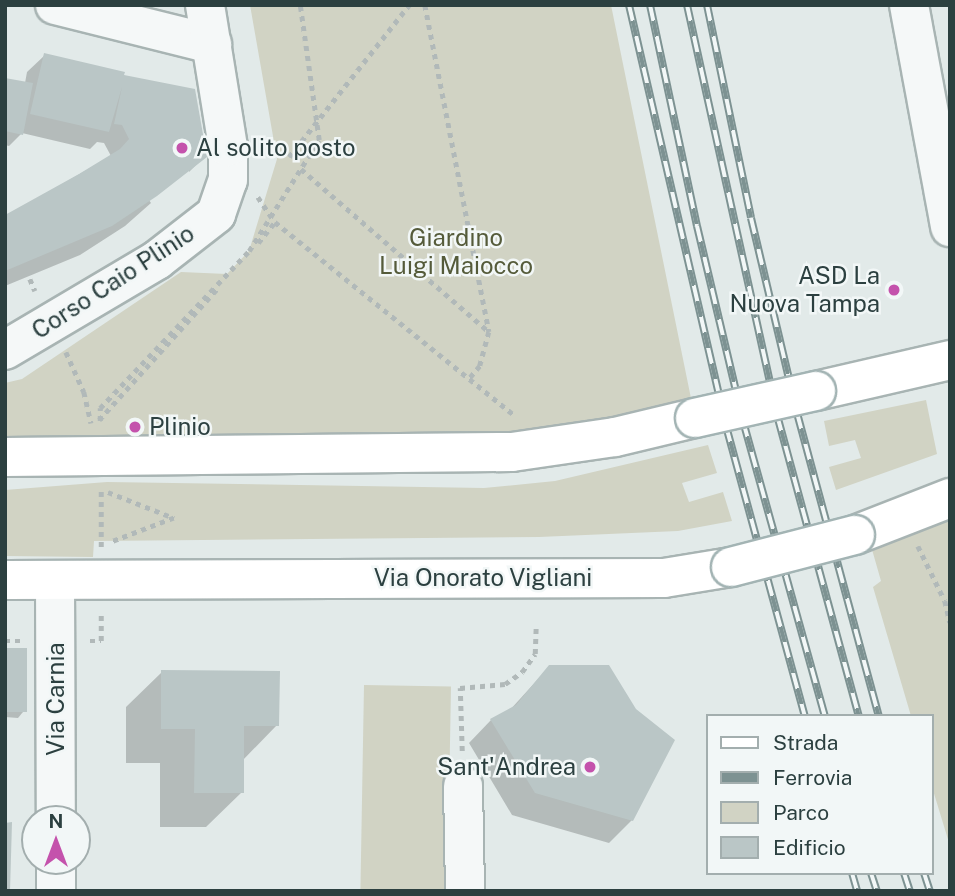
<!DOCTYPE html>
<style>
body{margin:0}
#map{position:relative;width:955px;height:896px;overflow:hidden;background:#e2eae9;font-family:"Public Sans",sans-serif}
div>[style]{position:absolute}
.green>*{inset:0;background:#d1d3c4;transform-origin:0 0}
.shadow>*{inset:0;background:#0003}
.building>*{inset:0;background:#bac6c6;transform-origin:0 0}
.path>*{height:4.5px;margin-top:-2.25px;transform-origin:0;background:repeating-linear-gradient(90deg,#b1b9b9 0 5px,transparent 0 10px)}
.roads{filter:drop-shadow(2px 0 #a8b4b3) drop-shadow(-2px 0 #a8b4b3) drop-shadow(0 2px #a8b4b3) drop-shadow(0 -2px #a8b4b3)}
.minor>*{height:38px;margin:-19px;padding:0 19px;transform-origin:19px;border-radius:19px;background:#f5f8f8}
.major>*{height:38px;margin:-19px;padding:0 19px;transform-origin:19px;border-radius:19px;background:#fff}
.rail>*{height:8px;margin-top:-4px;transform-origin:0;background:repeating-linear-gradient(90deg,#f2f7f7 0 16px,#7d9292 0 32px);box-sizing:border-box;border-block:2px solid #7d9292}
.bridges{filter:drop-shadow(2px 0 #a3b4b4) drop-shadow(-2px 0 #a3b4b4) drop-shadow(0 2px #a3b4b4) drop-shadow(0 -2px #a3b4b4)}
.major-bridge>*{height:38px;margin:-19px;padding:0 19px;transform-origin:19px;border-radius:19px;background:#fff}
.dots>*{width:19px;height:19px;translate:-50% -50%;box-sizing:border-box;border:4px solid #f2f7f7;border-radius:50%}
span{translate:-50% -50%;white-space:nowrap;text-align:center;line-height:1.15;-webkit-text-stroke:5px #f2f7f7;paint-order:stroke}
.poi-label{font-size:24px;color:#2c4040}
.left{translate:0 -50%;text-align:left}
.right{translate:-100% -50%;text-align:right}
.park-label{font-size:24px;color:#555b3a}
.street-label{font-size:24px;color:#2c4040}
.frame{position:absolute;inset:0;border:7px solid #2c4040;pointer-events:none}
.legend{position:absolute;left:706px;top:714px;width:228px;height:161px;box-sizing:border-box;background:#f2f7f7;border:2px solid #a3aeae;margin:0;padding:9px 12px;list-style:none;font-size:21px;color:#2c4040}
.legend li{display:flex;align-items:center;gap:14px;height:35px}
.legend b{width:35px;border:2px solid #a3aeae}
.north{position:absolute;left:21px;top:805px;width:70px;height:70px;box-sizing:border-box;background:#f2f7f7;border:2px solid #a3aeae;border-radius:50%;rotate:0deg;font-size:19px;font-weight:700;line-height:28px;text-align:center;color:#2c4040}
.north::after{content:'';display:block;margin:auto;width:24px;height:32px;background:#c452ac;clip-path:polygon(50% 0,100% 100%,50% 72%,0 100%)}
</style>
<div id="map">
<div class="green">
<i style="clip-path:polygon(250px 5px,611px 5px,695px 418px,615px 437px,5px 457px,5px 383px,22px 379px,181px 272px,227px 274px,249px 251px,277px 159px)"></i>
<i style="clip-path:polygon(926px 400px,937px 454px,836px 490px,829px 467px,861px 458px,855px 440px,829px 446px,824px 421px)"></i>
<i style="clip-path:polygon(708px 445px,717px 473px,682px 483px,689px 502px,723px 492px,732px 521px,678px 531px,539px 537px,94px 541px,93px 557px,5px 556px,5px 490px,107px 482px,484px 488px,555px 481px)"></i>
<i style="clip-path:polygon(950px 518px,950px 846px,932px 787px,932px 716px,911px 716px,873px 587px,881px 581px,871px 546px)"></i>
<i style="left:364px;top:685px;width:87px;height:206px;rotate:1deg"></i>
</div>
<div class="shadow">
<i style="clip-path:polygon(45px 55px,122px 76px,205px 156px,189px 172px,189px 168px,149px 200px,151px 203px,125px 226px,80px 255px,5px 286px,5px 217px,111px 156px,104px 143px,97px 142px,90px 149px,22px 133px,9px 146px,5px 145px,5px 80px,25px 83px,27px 72px)"></i>
<i style="clip-path:polygon(5px 650px,23px 712px,18px 718px,5px 717px)"></i>
<i style="clip-path:polygon(549px 667px,632px 820px,609px 843px,512px 815px,469px 743px,491px 720px,509px 711px)"></i>
<i style="clip-path:polygon(162px 672px,277px 725px,242px 761px,242px 792px,206px 827px,160px 827px,160px 763px,126px 763px,126px 707px)"></i>
</div>
<div class="building">
<i style="clip-path:polygon(44px 53px,125px 72px,124px 75px,195px 89px,207px 157px,157px 196px,112px 226px,5px 271px,5px 215px,79px 174px,120px 149px,129px 139px,122px 125px,114px 124px,122px 87px,109px 132px,30px 114px)"></i>
<i style="clip-path:polygon(5px 78px,33px 83px,23px 135px,5px 131px)"></i>
<i style="left:5px;top:648px;width:22px;height:64px"></i>
<i style="clip-path:polygon(549px 665px,609px 665px,636px 709px,675px 740px,633px 821px,535px 793px,490px 719px,516px 705px)"></i>
<i style="clip-path:polygon(161px 670px,280px 671px,279px 726px,244px 726px,244px 793px,194px 793px,195px 729px,161px 729px)"></i>
<i style="clip-path:polygon(12px 822px,10px 891px,5px 891px,5px 823px)"></i>
</div>
<div class="path">
<i style="left:425px;top:5px;width:333px;rotate:78.9deg"></i>
<i style="left:489px;top:332px;width:35px;rotate:105deg"></i>
<i style="left:480px;top:366px;width:17px;rotate:130deg"></i>
<i style="left:289px;top:157px;width:194px;rotate:-51.7deg"></i>
<i style="left:301px;top:169px;width:247px;rotate:40.9deg"></i>
<i style="left:258px;top:197px;width:30px;rotate:56deg"></i>
<i style="left:275px;top:222px;width:306px;rotate:38.9deg"></i>
<i style="left:258px;top:243px;width:27px;rotate:-51deg"></i>
<i style="left:30px;top:279px;width:13px;rotate:67deg"></i>
<i style="left:66px;top:352px;width:44px;rotate:65.8deg"></i>
<i style="left:84px;top:392px;width:32px;rotate:77deg"></i>
<i style="left:99px;top:420px;width:176px;rotate:-48deg"></i>
<i style="left:100px;top:421px;width:13px;rotate:-90deg"></i>
<i style="left:100px;top:408px;width:216px;rotate:-46.5deg"></i>
<i style="left:249px;top:251px;width:131px;rotate:-57.8deg"></i>
<i style="left:319px;top:140px;width:136px;rotate:-98deg"></i>
<i style="left:108px;top:492px;width:71px;rotate:21.5deg"></i>
<i style="left:174px;top:518px;width:67px;rotate:159.1deg"></i>
<i style="left:918px;top:546px;width:61px;rotate:63.9deg"></i>
<i style="left:945px;top:601px;width:22px;rotate:77deg"></i>
<i style="left:101px;top:547px;width:58px;rotate:-90deg"></i>
<i style="left:5px;top:641px;width:17px"></i>
<i style="left:90px;top:641px;width:11px"></i>
<i style="left:101px;top:641px;width:26px;rotate:-90deg"></i>
<i style="left:462px;top:751px;width:63px;rotate:-91.8deg"></i>
<i style="left:460px;top:688px;width:45px;rotate:-5.1deg"></i>
<i style="left:505px;top:684px;width:21px;rotate:-35deg"></i>
<i style="left:522px;top:672px;width:22px;rotate:-54deg"></i>
<i style="left:535px;top:654px;width:28px;rotate:-88deg"></i>
</div>
<div class="roads">
<div class="minor">
<i style="left:55px;top:5px;width:162px;rotate:14deg"></i>
<i style="left:909px;top:5px;width:226px;rotate:79.5deg"></i>
<i style="left:5px;top:350px;width:177px;rotate:-30.6deg"></i>
<i style="left:157px;top:260px;width:75px;rotate:-37.9deg"></i>
<i style="left:216px;top:214px;width:36px;rotate:-71deg"></i>
<i style="left:228px;top:180px;width:33px;rotate:-90deg"></i>
<i style="left:228px;top:147px;width:144px;rotate:-99.2deg"></i>
<i style="left:55px;top:580px;width:239px;rotate:89.8deg"></i>
<i style="left:463px;top:786px;width:105px;rotate:88.9deg"></i>
<i style="left:56px;top:861px;width:30px;rotate:90deg"></i>
</div>
<div class="major">
<i style="left:816px;top:391px;width:138px;rotate:-13deg"></i>
<i style="left:5px;top:457px;width:507px;rotate:-0.57deg"></i>
<i style="left:512px;top:452px;width:104px;rotate:-8.3deg"></i>
<i style="left:615px;top:437px;width:82px;rotate:-13.4deg"></i>
<i style="left:855px;top:535px;width:102px;rotate:-21.3deg"></i>
<i style="left:5px;top:580px;width:659px;rotate:-0.17deg"></i>
<i style="left:664px;top:578px;width:68px;rotate:-9.3deg"></i>
</div>
</div>
<div class="rail">
<i style="left:629px;top:5px;width:432px;rotate:77deg"></i>
<i style="left:726px;top:426px;width:301px;rotate:74.8deg"></i>
<i style="left:650px;top:5px;width:226px;rotate:78deg"></i>
<i style="left:697px;top:226px;width:200px;rotate:76.7deg"></i>
<i style="left:743px;top:421px;width:306px;rotate:74.5deg"></i>
<i style="left:687px;top:5px;width:420px;rotate:77.6deg"></i>
<i style="left:777px;top:415px;width:312px;rotate:74.8deg"></i>
<i style="left:707px;top:5px;width:217px;rotate:78.3deg"></i>
<i style="left:751px;top:218px;width:200px;rotate:76.7deg"></i>
<i style="left:797px;top:413px;width:314px;rotate:74.9deg"></i>
<i style="left:852px;top:873px;width:19px;rotate:74deg"></i>
<i style="left:871px;top:873px;width:19px;rotate:72deg"></i>
<i style="left:904px;top:873px;width:19px;rotate:72deg"></i>
<i style="left:924px;top:873px;width:19px;rotate:72deg"></i>
</div>
<div class="bridges">
<div class="major-bridge">
<i style="left:695px;top:418px;width:124px;rotate:-12.6deg"></i>
<i style="left:731px;top:567px;width:128px;rotate:-14.5deg"></i>
</div>
</div>
<div class="dots">
<i style="left:182px;top:148px;background:#c452ac"></i>
<i style="left:894px;top:290px;background:#c452ac"></i>
<i style="left:135px;top:427px;background:#c452ac"></i>
<i style="left:590px;top:767px;background:#c452ac"></i>
</div>
<div class="poi-label">
<span class="left" style="left:196px;top:148px">Al solito posto</span>
<span class="right" style="left:880px;top:290px">ASD La<br>Nuova Tampa</span>
<span class="left" style="left:149px;top:427px">Plinio</span>
<span class="right" style="left:576px;top:767px">Sant'Andrea</span>
</div>
<div class="park-label">
<span style="left:456px;top:252px">Giardino<br>Luigi Maiocco</span>
</div>
<div class="street-label">
<span style="left:113px;top:282px;rotate:-33deg">Corso Caio Plinio</span>
<span style="left:483px;top:578px">Via Onorato Vigliani</span>
<span style="left:56px;top:699px;rotate:-90deg">Via Carnia</span>
</div>
<div class="frame"></div>
<ul class="legend">
<li><b style="height:9px;background:#fff"></b>Strada</li>
<li><b style="height:9px;background:#7d9292"></b>Ferrovia</li>
<li><b style="height:19px;background:#d1d3c4"></b>Parco</li>
<li><b style="height:19px;background:#bac6c6"></b>Edificio</li>
</ul>
<div class="north">N</div>
</div>
